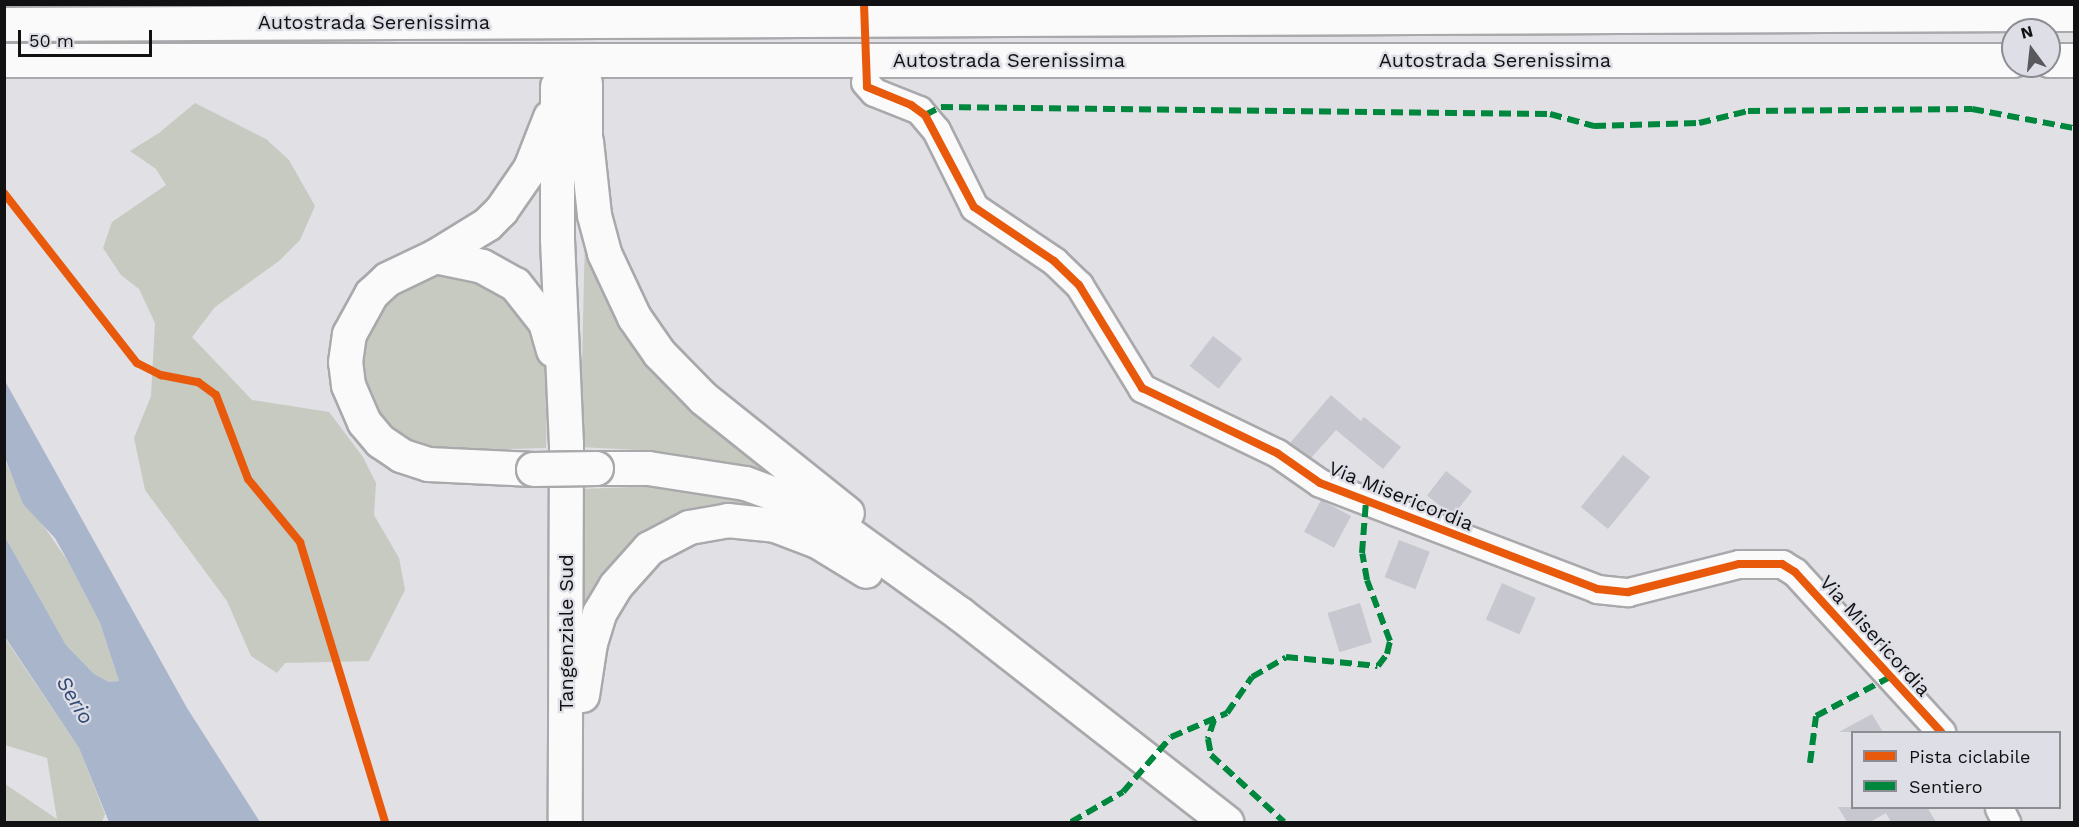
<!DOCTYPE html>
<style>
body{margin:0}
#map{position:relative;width:2079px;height:827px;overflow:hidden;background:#e0e0e5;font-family:"Work Sans",sans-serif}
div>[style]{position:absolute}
.green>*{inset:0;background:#c6cac1}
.water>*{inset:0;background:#a8b5cb}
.building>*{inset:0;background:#c7c7d0;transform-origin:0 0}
.minor-tunnel>*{height:27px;margin-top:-13.5px;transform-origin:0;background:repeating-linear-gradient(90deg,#c1c1c6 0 27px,transparent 0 41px)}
.highway-tunnel>*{height:33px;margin-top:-16.5px;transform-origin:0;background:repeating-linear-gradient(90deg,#c1c1c6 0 33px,transparent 0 49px)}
.roads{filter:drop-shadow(2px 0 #a9a9ac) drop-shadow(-2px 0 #a9a9ac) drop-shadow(0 2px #a9a9ac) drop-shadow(0 -2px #a9a9ac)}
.minor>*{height:27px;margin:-13.5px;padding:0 13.5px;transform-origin:13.5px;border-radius:13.5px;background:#fafafb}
.highway>*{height:33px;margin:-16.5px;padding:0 16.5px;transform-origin:16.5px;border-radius:16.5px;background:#fafafb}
.bridges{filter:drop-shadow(2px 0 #a9a9ac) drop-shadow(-2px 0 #a9a9ac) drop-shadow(0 2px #a9a9ac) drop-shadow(0 -2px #a9a9ac)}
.highway-bridge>*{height:33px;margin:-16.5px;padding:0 16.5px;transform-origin:16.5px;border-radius:16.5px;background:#fafafb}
.quiet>*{height:6px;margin-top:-3px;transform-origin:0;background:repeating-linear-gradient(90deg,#00873e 0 12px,transparent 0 18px)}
.cycleway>*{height:8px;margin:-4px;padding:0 4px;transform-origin:4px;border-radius:4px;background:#e8590c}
span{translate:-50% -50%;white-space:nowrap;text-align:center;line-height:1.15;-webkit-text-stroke:4.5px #dedee7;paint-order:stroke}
.street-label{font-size:20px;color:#111114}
.water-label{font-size:21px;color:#324b76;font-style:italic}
.frame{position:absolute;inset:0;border:6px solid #111114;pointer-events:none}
.legend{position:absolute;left:1851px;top:731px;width:210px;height:78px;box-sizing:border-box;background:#dedee7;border:2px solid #8c8c93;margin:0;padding:8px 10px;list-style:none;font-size:18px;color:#111114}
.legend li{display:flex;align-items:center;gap:12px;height:30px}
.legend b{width:30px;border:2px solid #8c8c93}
.north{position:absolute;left:2001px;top:18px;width:60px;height:60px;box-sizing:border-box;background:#dedee7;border:2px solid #8c8c93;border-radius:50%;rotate:345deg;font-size:16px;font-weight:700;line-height:24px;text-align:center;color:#111114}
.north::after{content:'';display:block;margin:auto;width:21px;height:27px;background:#59595d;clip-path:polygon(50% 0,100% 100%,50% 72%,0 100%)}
.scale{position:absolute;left:18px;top:30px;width:134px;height:27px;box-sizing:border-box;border:3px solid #111114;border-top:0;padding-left:8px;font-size:18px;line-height:21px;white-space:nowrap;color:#111114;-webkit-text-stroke:4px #dedee7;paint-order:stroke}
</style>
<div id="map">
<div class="green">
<i style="clip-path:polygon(195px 103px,266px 139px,289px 160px,315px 206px,300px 240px,279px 261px,215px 307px,192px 337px,252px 400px,329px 412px,363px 457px,376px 483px,374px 515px,399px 558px,405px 590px,369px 661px,285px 663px,277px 673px,251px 656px,227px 601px,145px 490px,134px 438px,151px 396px,155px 323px,139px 289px,121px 275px,103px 248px,112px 222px,166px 185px,156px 169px,130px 151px,159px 133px)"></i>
<i style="clip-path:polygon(585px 237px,597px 262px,790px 485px,725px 464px,659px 455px,657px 451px,580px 447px)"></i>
<i style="clip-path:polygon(440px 269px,519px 296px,548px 366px,546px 448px,437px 451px,398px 439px,367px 404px,358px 354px,379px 302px)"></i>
<i style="clip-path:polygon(4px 458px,17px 487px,69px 563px,100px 623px,119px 681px,109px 682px,94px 674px,66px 645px,5px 537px)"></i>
<i style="clip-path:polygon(658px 482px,764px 504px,796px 520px,686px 520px,579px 635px,581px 489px,658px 486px)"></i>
<i style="clip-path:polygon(4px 637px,79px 748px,105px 814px,102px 822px,5px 822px,5px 784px,57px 819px,47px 758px,5px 745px)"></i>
</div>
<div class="water">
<i style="clip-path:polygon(5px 381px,187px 708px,260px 822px,109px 822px,79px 748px,5px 637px,5px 537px,66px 645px,94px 674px,109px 682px,119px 681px,100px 623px,69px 563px,55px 538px,23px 504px,5px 458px)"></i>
</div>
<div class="building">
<i style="left:1213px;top:336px;width:37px;height:38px;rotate:38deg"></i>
<i style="clip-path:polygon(1331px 395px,1361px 421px,1364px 417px,1401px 447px,1383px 469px,1336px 430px,1311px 458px,1290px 443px)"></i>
<i style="left:1623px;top:455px;width:35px;height:67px;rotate:39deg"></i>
<i style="left:1446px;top:471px;width:33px;height:31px;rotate:38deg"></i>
<i style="left:1321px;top:500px;width:34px;height:36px;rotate:28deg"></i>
<i style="left:1399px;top:540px;width:33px;height:40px;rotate:21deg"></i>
<i style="left:1502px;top:583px;width:37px;height:40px;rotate:24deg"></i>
<i style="left:1360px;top:603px;width:41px;height:34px;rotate:73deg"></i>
<i style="clip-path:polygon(1872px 714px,1883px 732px,1839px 732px)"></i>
<i style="clip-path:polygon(1838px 807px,1927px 807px,1936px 822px,1891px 822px,1886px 813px,1870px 822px,1847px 822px)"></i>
</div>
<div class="minor-tunnel">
<i style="left:864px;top:4px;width:77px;rotate:89.3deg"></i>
</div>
<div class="highway-tunnel">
<i style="left:585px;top:83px;width:79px;rotate:-88.5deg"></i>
<i style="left:557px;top:86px;width:82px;rotate:-89.3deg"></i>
</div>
<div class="roads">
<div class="minor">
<i style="left:865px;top:82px;width:13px;rotate:48deg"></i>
<i style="left:874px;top:92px;width:48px;rotate:21.8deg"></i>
<i style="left:919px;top:110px;width:26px;rotate:50deg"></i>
<i style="left:936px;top:130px;width:86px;rotate:63.7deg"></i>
<i style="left:974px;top:207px;width:97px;rotate:34deg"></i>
<i style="left:1054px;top:261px;width:35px;rotate:44deg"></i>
<i style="left:1079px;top:285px;width:121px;rotate:58.5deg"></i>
<i style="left:1142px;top:388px;width:150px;rotate:25.7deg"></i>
<i style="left:1277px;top:453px;width:52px;rotate:34.9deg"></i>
<i style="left:1320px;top:483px;width:297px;rotate:20.9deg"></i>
<i style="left:1597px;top:589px;width:31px;rotate:6deg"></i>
<i style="left:1628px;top:592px;width:114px;rotate:-14.2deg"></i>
<i style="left:1739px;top:564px;width:43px"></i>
<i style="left:1782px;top:564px;width:15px;rotate:32deg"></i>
<i style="left:1795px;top:572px;width:217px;rotate:47.6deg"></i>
<i style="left:1999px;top:808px;width:16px;rotate:63deg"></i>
</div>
<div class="highway">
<i style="left:4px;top:24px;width:2070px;rotate:-0.28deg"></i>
<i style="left:4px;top:60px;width:2009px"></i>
<i style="left:2049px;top:60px;width:25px"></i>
<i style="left:557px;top:86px;width:153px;rotate:90deg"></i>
<i style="left:557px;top:239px;width:205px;rotate:87.5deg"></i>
<i style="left:566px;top:444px;width:378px;rotate:90.2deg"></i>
<i style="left:586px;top:141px;width:74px;rotate:83.8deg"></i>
<i style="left:594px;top:215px;width:39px;rotate:75deg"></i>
<i style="left:604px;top:253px;width:71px;rotate:64.9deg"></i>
<i style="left:634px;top:317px;width:44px;rotate:55.2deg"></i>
<i style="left:659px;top:353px;width:63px;rotate:45.6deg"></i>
<i style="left:703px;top:398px;width:184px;rotate:38.6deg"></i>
<i style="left:585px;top:164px;width:81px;rotate:-90deg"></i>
<i style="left:435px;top:256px;width:48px;rotate:12deg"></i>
<i style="left:482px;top:266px;width:38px;rotate:29deg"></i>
<i style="left:515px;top:284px;width:48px;rotate:51.7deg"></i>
<i style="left:545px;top:322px;width:29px;rotate:74deg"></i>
<i style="left:596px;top:468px;width:52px"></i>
<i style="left:648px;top:468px;width:98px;rotate:8.8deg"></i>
<i style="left:745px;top:483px;width:44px;rotate:20.1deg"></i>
<i style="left:786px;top:498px;width:54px;rotate:27.5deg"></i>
<i style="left:834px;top:523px;width:155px;rotate:35.8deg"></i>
<i style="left:960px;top:614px;width:338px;rotate:38deg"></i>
<i style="left:533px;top:469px;width:105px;rotate:-177.3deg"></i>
<i style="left:428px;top:464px;width:28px;rotate:-162deg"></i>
<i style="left:401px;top:455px;width:25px;rotate:-146deg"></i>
<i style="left:380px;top:441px;width:25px;rotate:-130deg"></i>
<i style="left:364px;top:422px;width:40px;rotate:-113.4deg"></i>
<i style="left:348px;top:385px;width:23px;rotate:-97deg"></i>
<i style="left:345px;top:362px;width:28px;rotate:-82deg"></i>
<i style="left:349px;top:334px;width:46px;rotate:-61.2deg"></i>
<i style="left:371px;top:294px;width:22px;rotate:-43deg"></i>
<i style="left:387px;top:279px;width:53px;rotate:-25.6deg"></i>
<i style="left:435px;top:256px;width:61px;rotate:-31.6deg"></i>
<i style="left:487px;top:224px;width:20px;rotate:-45deg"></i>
<i style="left:501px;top:210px;width:51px;rotate:-55.4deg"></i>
<i style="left:530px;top:168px;width:55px;rotate:-68.6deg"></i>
<i style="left:582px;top:695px;width:53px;rotate:-81.3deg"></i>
<i style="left:590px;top:643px;width:31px;rotate:-73deg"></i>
<i style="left:599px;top:613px;width:31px;rotate:-59deg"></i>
<i style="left:615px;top:586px;width:51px;rotate:-48.2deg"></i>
<i style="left:649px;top:548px;width:45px;rotate:-27.7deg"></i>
<i style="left:689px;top:527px;width:39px;rotate:-10deg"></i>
<i style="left:727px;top:520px;width:48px;rotate:5.9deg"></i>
<i style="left:775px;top:525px;width:45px;rotate:20.9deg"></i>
<i style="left:817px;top:541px;width:57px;rotate:31.5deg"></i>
</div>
</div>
<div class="bridges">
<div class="highway-bridge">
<i style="left:533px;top:469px;width:63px;rotate:-0.9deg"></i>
</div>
</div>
<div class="quiet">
<i style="left:925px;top:115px;width:18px;rotate:-27deg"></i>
<i style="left:941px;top:107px;width:609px;rotate:0.66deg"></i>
<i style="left:1550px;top:114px;width:46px;rotate:15.3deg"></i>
<i style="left:1594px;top:126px;width:105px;rotate:-1.6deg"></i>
<i style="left:1699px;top:123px;width:50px;rotate:-13.8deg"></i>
<i style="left:1748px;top:111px;width:224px;rotate:-0.5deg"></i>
<i style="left:1972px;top:109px;width:104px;rotate:10.6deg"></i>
<i style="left:1214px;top:720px;width:20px;rotate:108deg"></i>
<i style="left:1208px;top:739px;width:16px;rotate:79deg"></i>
<i style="left:1211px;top:755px;width:99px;rotate:42.5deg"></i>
<i style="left:1810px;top:763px;width:47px;rotate:-82.7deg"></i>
<i style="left:1816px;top:716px;width:84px;rotate:-27.8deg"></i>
<i style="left:1071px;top:822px;width:60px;rotate:-30deg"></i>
<i style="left:1123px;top:792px;width:73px;rotate:-48.9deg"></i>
<i style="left:1171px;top:737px;width:61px;rotate:-23.2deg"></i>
<i style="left:1227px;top:713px;width:44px;rotate:-55.2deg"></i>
<i style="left:1252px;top:677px;width:39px;rotate:-30deg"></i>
<i style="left:1286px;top:657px;width:92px;rotate:5.6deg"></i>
<i style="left:1378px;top:666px;width:15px;rotate:-53deg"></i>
<i style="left:1387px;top:654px;width:13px;rotate:-77deg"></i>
<i style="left:1390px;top:641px;width:65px;rotate:-110.7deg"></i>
<i style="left:1367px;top:580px;width:27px;rotate:-100deg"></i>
<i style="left:1362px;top:553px;width:52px;rotate:-85.6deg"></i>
</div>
<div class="cycleway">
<i style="left:864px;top:4px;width:83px;rotate:87.9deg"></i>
<i style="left:867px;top:87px;width:48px;rotate:22.2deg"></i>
<i style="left:911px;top:105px;width:17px;rotate:36deg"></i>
<i style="left:925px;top:115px;width:104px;rotate:62deg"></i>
<i style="left:974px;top:207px;width:97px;rotate:34deg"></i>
<i style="left:1054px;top:261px;width:35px;rotate:44deg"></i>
<i style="left:1079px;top:285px;width:121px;rotate:58.5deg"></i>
<i style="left:1142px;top:388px;width:150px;rotate:25.7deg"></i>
<i style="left:1277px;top:453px;width:52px;rotate:34.9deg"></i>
<i style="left:1320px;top:483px;width:297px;rotate:20.9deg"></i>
<i style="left:1597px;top:589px;width:31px;rotate:6deg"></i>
<i style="left:1628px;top:592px;width:114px;rotate:-14.2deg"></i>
<i style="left:1739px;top:564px;width:43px"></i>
<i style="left:1782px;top:564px;width:15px;rotate:32deg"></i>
<i style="left:1795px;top:572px;width:217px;rotate:47.6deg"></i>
<i style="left:4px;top:193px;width:216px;rotate:52deg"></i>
<i style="left:137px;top:363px;width:27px;rotate:27deg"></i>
<i style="left:161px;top:375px;width:38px;rotate:11deg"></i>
<i style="left:198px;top:382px;width:22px;rotate:36deg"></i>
<i style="left:216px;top:395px;width:90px;rotate:69.1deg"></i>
<i style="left:248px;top:479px;width:82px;rotate:50.5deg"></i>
<i style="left:300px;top:542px;width:293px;rotate:73.1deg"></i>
</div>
<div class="street-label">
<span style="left:374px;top:22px">Autostrada Serenissima</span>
<span style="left:1009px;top:60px">Autostrada Serenissima</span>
<span style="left:1495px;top:60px">Autostrada Serenissima</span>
<span style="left:1401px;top:496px;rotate:22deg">Via Misericordia</span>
<span style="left:566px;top:633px;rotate:-90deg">Tangenziale Sud</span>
<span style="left:1875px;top:636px;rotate:48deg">Via Misericordia</span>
</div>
<div class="water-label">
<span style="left:75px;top:700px;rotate:59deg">Serio</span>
</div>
<div class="frame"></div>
<ul class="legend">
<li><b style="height:8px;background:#e8590c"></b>Pista ciclabile</li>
<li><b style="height:8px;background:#00873e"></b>Sentiero</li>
</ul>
<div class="north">N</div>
<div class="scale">50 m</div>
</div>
